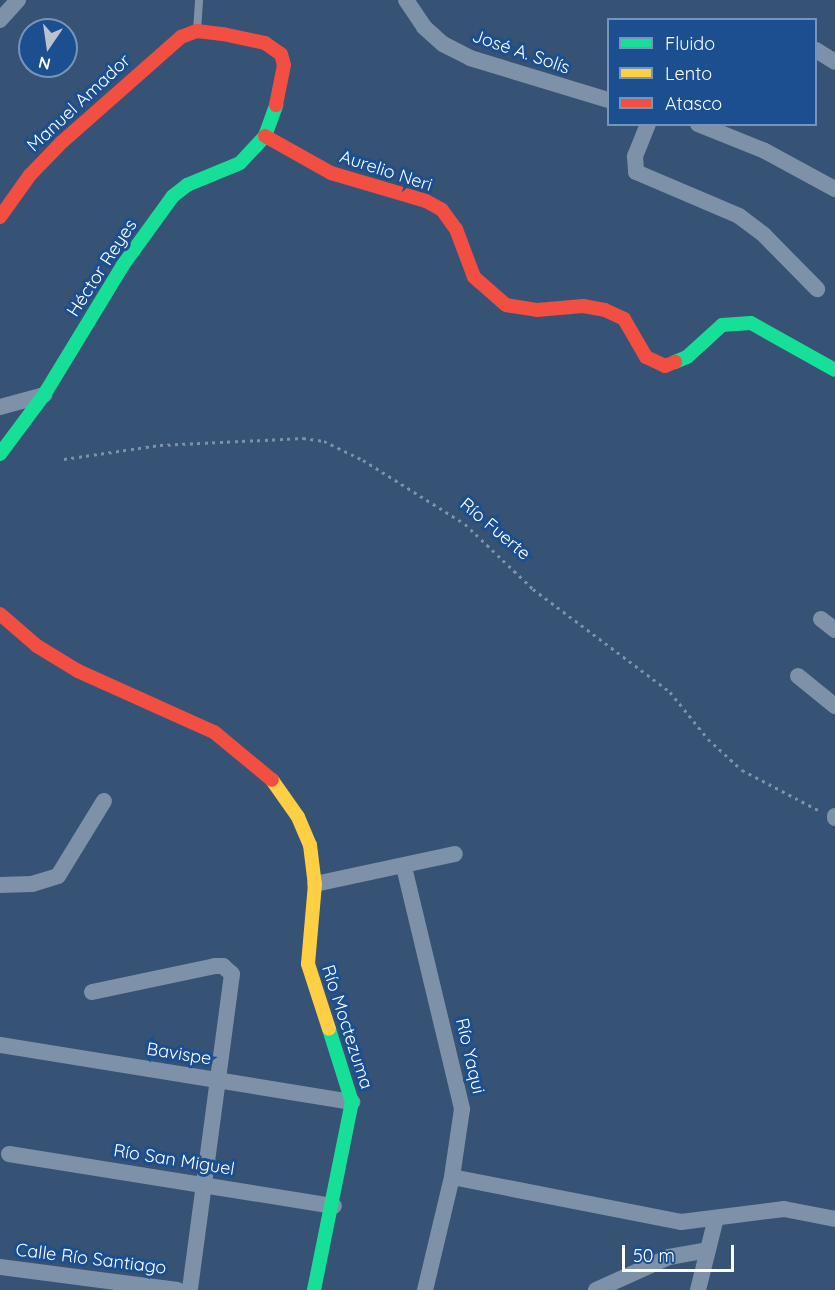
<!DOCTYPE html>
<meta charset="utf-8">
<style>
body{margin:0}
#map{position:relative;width:835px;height:1290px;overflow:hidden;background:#365274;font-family:Quicksand,sans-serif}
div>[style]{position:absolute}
.path>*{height:3px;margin-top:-1.5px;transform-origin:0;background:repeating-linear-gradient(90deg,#7d92a8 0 3px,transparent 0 7.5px)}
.lane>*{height:8px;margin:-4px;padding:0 4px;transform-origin:4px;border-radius:4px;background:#7d92a8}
.street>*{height:16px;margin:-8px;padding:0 8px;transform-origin:8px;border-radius:8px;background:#7d92a8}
.fast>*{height:14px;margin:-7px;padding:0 7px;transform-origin:7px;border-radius:7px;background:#16e098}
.slow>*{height:14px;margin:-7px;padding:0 7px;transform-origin:7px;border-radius:7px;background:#ffcf43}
.jam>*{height:14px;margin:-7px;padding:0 7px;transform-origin:7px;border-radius:7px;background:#f24e42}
span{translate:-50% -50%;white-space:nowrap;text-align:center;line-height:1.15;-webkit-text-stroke:6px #1b4f8f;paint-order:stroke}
.street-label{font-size:18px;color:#fff}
.legend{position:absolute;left:607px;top:18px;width:210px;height:108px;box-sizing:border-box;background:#1b4f8f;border:2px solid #7695bc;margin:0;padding:8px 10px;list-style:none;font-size:18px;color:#fff}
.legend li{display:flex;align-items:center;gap:12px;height:30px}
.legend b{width:30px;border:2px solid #7695bc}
.north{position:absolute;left:18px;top:18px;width:60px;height:60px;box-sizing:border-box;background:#1b4f8f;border:2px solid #7695bc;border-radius:50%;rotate:193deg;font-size:16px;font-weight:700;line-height:24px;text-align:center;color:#fff}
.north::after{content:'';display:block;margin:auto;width:21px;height:27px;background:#b9c2ce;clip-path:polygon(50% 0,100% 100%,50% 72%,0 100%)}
.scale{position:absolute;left:622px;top:1245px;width:112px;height:27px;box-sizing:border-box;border:3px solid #fff;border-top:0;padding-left:8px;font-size:18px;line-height:21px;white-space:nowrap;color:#fff;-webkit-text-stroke:4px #1b4f8f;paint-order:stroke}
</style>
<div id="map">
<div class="path">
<i style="left:64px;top:459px;width:97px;rotate:-8.3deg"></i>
<i style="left:160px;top:445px;width:143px;rotate:-2.8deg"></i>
<i style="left:303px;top:438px;width:21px;rotate:8deg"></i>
<i style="left:324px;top:441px;width:43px;rotate:26deg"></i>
<i style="left:363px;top:460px;width:120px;rotate:32.1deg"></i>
<i style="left:465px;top:524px;width:94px;rotate:43.7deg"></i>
<i style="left:533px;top:589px;width:171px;rotate:36.9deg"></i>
<i style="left:670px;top:692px;width:60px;rotate:51deg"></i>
<i style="left:708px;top:739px;width:46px;rotate:42.4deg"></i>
<i style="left:742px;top:770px;width:90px;rotate:27.7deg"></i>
</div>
<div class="lane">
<i style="left:197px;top:30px;width:30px;rotate:-86deg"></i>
</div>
<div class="street">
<i style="left:406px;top:0;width:32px;rotate:56deg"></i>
<i style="left:424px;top:27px;width:25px;rotate:42deg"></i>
<i style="left:443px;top:44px;width:30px;rotate:27deg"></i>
<i style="left:470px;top:58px;width:144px;rotate:16.9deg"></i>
<i style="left:0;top:20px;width:27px;rotate:-48deg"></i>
<i style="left:816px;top:50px;width:22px;rotate:32deg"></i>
<i style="left:648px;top:124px;width:35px;rotate:112deg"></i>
<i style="left:635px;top:156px;width:16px;rotate:86deg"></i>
<i style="left:636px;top:172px;width:112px;rotate:23.1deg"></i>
<i style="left:739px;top:216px;width:31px;rotate:37deg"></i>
<i style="left:764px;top:235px;width:76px;rotate:45.5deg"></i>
<i style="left:698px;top:124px;width:72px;rotate:21.9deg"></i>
<i style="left:765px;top:151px;width:80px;rotate:28.5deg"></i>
<i style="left:0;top:407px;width:46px;rotate:-15.3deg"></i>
<i style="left:821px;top:619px;width:18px;rotate:38deg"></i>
<i style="left:798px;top:676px;width:48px;rotate:39deg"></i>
<i style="left:835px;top:816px;width:2px;rotate:90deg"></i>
<i style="left:404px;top:867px;width:249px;rotate:76.5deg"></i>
<i style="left:462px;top:1109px;width:69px;rotate:98.4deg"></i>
<i style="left:452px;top:1177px;width:116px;rotate:103.4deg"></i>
<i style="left:315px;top:884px;width:143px;rotate:-12.1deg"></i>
<i style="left:0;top:885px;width:32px;rotate:-2deg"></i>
<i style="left:32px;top:884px;width:27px;rotate:-17deg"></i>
<i style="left:58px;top:876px;width:88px;rotate:-58.5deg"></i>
<i style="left:92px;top:992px;width:126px;rotate:-11.9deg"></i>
<i style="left:215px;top:966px;width:8px"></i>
<i style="left:223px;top:966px;width:12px;rotate:42deg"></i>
<i style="left:232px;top:974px;width:319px;rotate:97.6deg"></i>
<i style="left:0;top:1045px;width:357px;rotate:9.2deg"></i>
<i style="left:9px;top:1154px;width:329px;rotate:9.1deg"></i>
<i style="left:452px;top:1177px;width:233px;rotate:11.1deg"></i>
<i style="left:681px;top:1222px;width:104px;rotate:-7.2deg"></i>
<i style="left:784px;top:1209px;width:52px;rotate:11.1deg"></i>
<i style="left:0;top:1267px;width:179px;rotate:7.4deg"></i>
<i style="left:596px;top:1290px;width:80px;rotate:-24.3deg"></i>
<i style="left:669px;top:1257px;width:39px;rotate:-10deg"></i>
<i style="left:698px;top:1290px;width:74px;rotate:-76deg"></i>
</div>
<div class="fast">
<i style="left:675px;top:362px;width:13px;rotate:-23deg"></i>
<i style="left:687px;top:357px;width:47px;rotate:-42.4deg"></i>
<i style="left:722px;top:325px;width:29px;rotate:-4deg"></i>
<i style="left:751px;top:323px;width:96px;rotate:29.2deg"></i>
<i style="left:0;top:454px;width:74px;rotate:-53.3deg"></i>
<i style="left:44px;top:395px;width:152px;rotate:-58.7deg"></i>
<i style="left:123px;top:265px;width:85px;rotate:-54.1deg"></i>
<i style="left:173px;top:196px;width:18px;rotate:-38deg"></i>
<i style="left:187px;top:185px;width:57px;rotate:-22.5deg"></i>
<i style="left:240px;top:163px;width:37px;rotate:-47deg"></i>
<i style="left:265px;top:136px;width:33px;rotate:-70deg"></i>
<i style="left:314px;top:1290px;width:192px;rotate:-78.6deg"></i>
<i style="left:352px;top:1102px;width:77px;rotate:-107.5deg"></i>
</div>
<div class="slow">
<i style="left:272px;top:780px;width:45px;rotate:54.9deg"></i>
<i style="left:298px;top:817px;width:30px;rotate:67deg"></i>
<i style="left:310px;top:845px;width:39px;rotate:83deg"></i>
<i style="left:315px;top:884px;width:80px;rotate:95deg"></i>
<i style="left:308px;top:964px;width:68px;rotate:72.1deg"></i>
</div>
<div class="jam">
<i style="left:265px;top:136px;width:76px;rotate:29.3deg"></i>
<i style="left:331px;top:173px;width:99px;rotate:16.4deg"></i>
<i style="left:426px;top:201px;width:18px;rotate:29deg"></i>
<i style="left:442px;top:210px;width:24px;rotate:54deg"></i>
<i style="left:456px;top:229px;width:51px;rotate:69.4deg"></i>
<i style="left:474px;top:277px;width:43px;rotate:41.2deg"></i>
<i style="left:506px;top:305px;width:31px;rotate:9deg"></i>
<i style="left:537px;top:310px;width:46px;rotate:-5deg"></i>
<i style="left:583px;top:306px;width:22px;rotate:10deg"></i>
<i style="left:605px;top:310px;width:21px;rotate:25deg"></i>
<i style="left:624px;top:319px;width:44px;rotate:59.9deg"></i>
<i style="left:646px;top:357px;width:21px;rotate:25deg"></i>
<i style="left:665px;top:366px;width:11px;rotate:-22deg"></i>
<i style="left:0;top:217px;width:52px;rotate:-54.5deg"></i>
<i style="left:30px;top:175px;width:46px;rotate:-45.9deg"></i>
<i style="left:62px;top:142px;width:159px;rotate:-41.4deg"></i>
<i style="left:181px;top:37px;width:17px;rotate:-21deg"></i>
<i style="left:197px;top:31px;width:26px;rotate:7deg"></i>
<i style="left:223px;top:34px;width:43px;rotate:12.1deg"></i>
<i style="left:265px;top:43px;width:19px;rotate:35deg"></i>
<i style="left:281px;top:54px;width:11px;rotate:75deg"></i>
<i style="left:284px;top:65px;width:41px;rotate:101.3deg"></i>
<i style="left:0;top:614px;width:49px;rotate:40.9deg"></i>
<i style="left:37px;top:646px;width:48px;rotate:31.4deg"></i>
<i style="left:78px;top:671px;width:149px;rotate:24.2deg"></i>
<i style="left:214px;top:732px;width:75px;rotate:39.6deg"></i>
</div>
<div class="street-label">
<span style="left:521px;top:52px;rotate:19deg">José A. Solís</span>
<span style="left:79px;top:103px;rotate:-43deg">Manuel Amador</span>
<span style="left:386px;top:171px;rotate:18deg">Aurelio Neri</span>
<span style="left:102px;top:268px;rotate:-57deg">Héctor Reyes</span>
<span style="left:495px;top:529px;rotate:40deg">Río Fuerte</span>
<span style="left:347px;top:1027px;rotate:72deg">Río Moctezuma</span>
<span style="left:179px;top:1054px;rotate:9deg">Bavispe</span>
<span style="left:470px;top:1056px;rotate:77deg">Río Yaqui</span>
<span style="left:174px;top:1160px;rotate:9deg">Río San Miguel</span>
<span style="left:91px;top:1259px;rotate:7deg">Calle Río Santiago</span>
</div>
<ul class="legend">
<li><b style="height:8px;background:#16e098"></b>Fluido</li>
<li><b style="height:8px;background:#ffcf43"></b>Lento</li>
<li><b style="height:8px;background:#f24e42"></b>Atasco</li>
</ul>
<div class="north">N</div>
<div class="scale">50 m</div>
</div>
